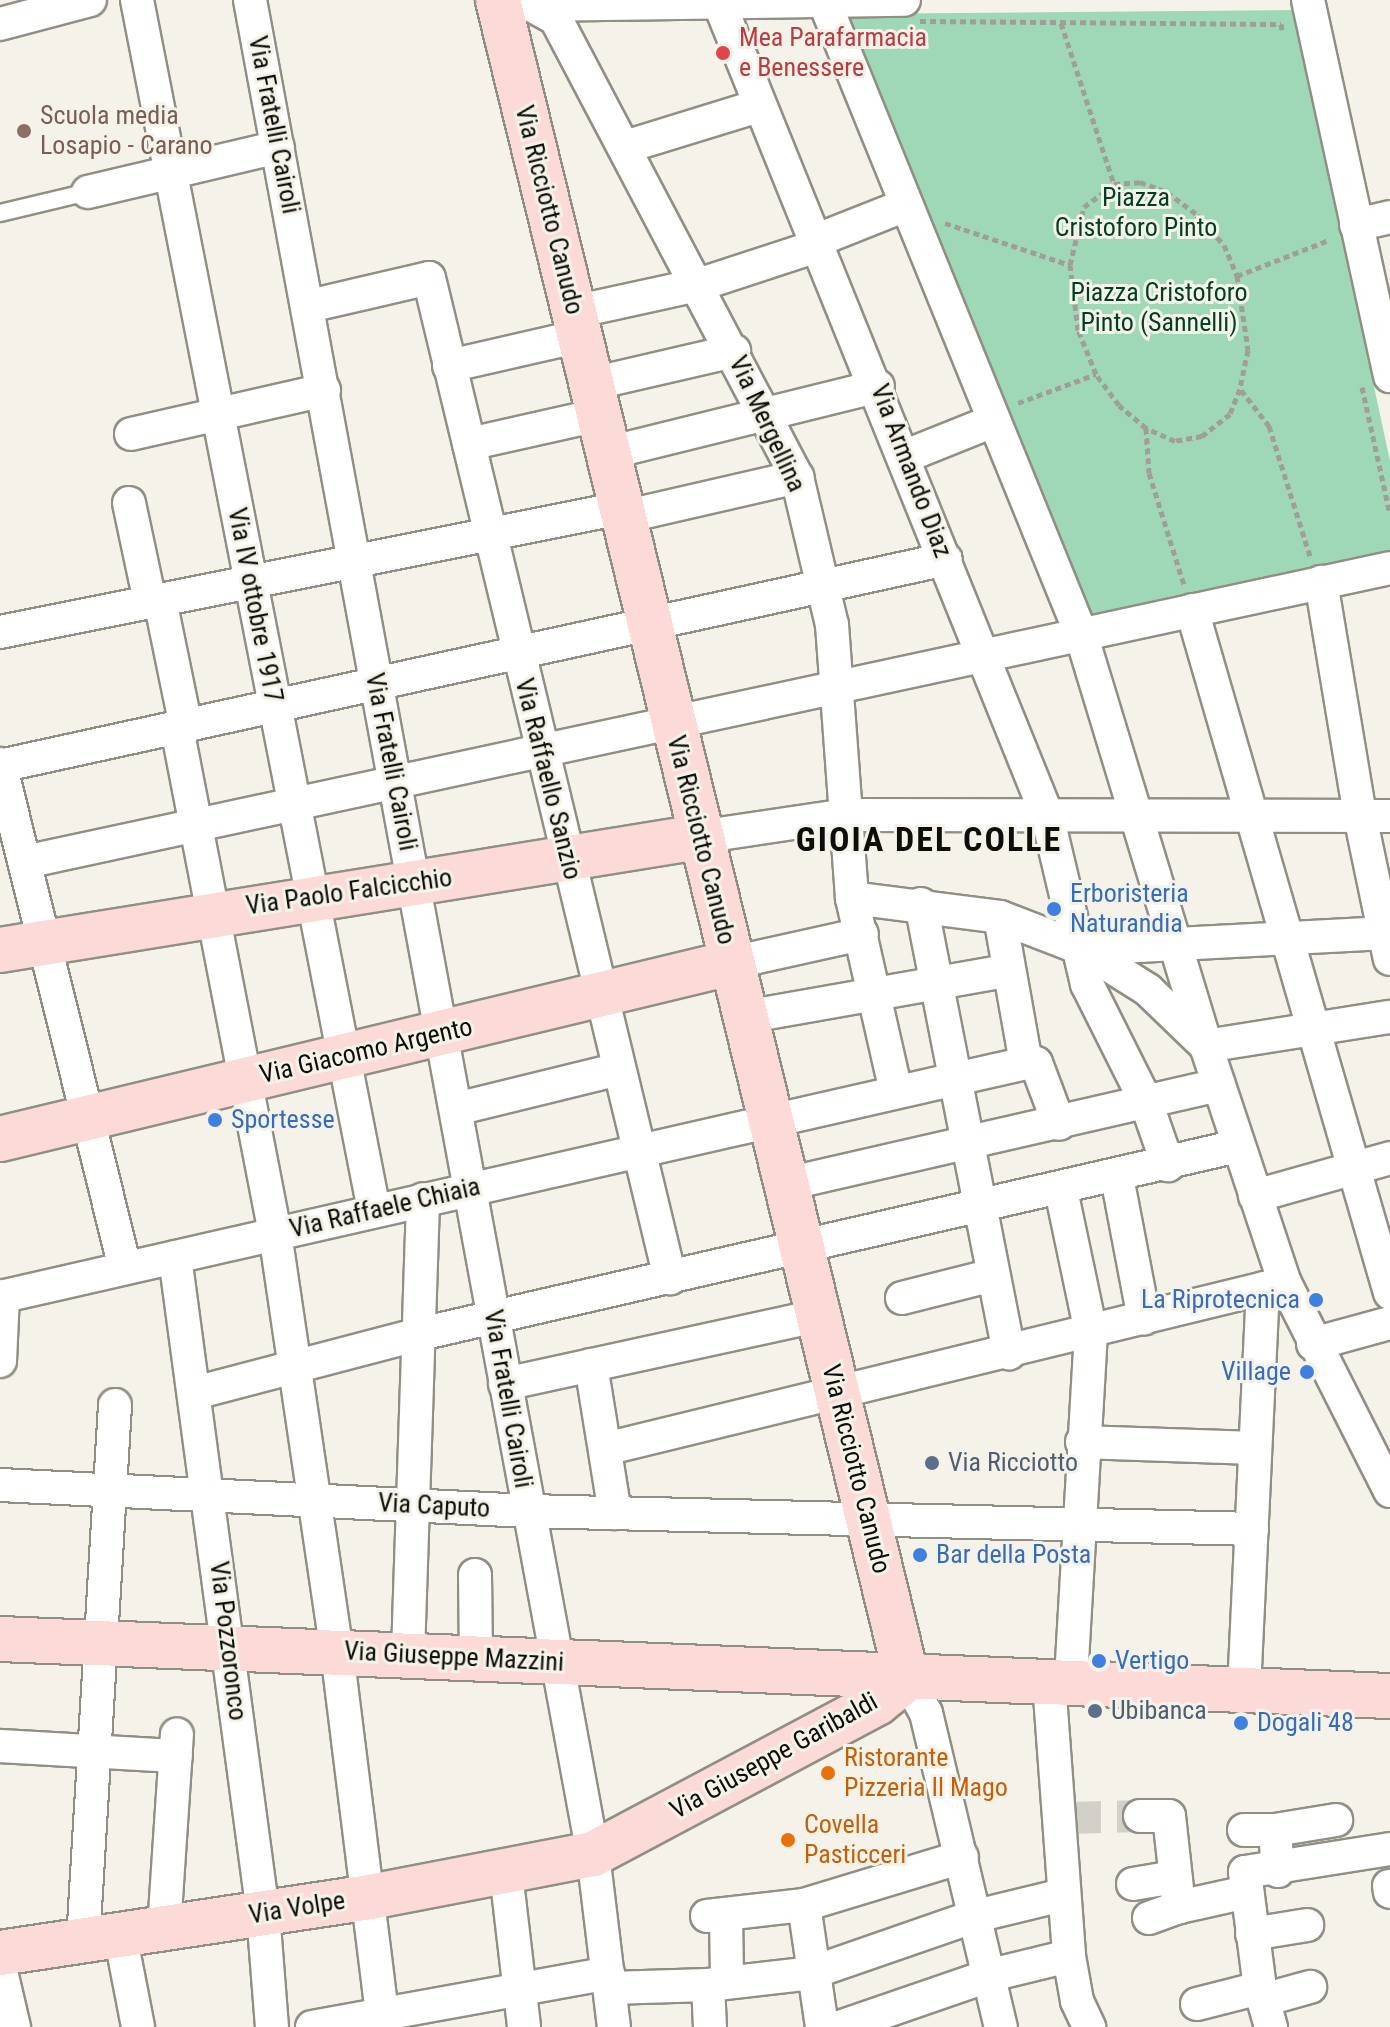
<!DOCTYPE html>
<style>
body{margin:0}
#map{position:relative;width:1390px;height:2027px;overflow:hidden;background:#f5f3e9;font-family:"Roboto Condensed",sans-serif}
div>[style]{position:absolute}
.green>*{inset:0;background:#9fd8b7}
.street-tunnel>*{height:32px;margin-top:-16px;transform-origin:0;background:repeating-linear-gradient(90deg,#d2d0c8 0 32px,transparent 0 48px)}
.path>*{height:5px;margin-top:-2.5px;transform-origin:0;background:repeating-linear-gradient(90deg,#a09e96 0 6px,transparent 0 10px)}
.roads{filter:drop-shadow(2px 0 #918f85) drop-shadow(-2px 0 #918f85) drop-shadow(0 2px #918f85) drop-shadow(0 -2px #918f85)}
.lane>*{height:16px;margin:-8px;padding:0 8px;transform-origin:8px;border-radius:8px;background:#fff}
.street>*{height:32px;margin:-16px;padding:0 16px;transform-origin:16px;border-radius:16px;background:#fff}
.secondary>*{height:44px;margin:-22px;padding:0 22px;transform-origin:22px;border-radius:22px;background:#fbdad7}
.dots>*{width:22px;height:22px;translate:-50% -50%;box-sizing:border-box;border:4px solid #f5f3e9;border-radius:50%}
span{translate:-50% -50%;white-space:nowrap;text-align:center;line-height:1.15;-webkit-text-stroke:6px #f5f3e9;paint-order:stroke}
.health-label{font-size:26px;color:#be3a42}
.left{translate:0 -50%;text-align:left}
.education-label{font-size:26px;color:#785e54}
.street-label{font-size:26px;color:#0e0d0a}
.park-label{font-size:26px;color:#003f25}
.shop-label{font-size:26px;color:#366cbe}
.right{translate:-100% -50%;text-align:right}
.service-label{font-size:26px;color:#4e5e75}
.food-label{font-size:26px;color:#c56008}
.district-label{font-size:34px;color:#0e0d0a;font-weight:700;letter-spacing:2px}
</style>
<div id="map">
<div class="green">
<i style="clip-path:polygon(1293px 10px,1390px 461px,1390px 560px,1093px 624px,841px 14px)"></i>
</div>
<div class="street-tunnel">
<i style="left:1069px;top:1818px;width:71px;rotate:-1.6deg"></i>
</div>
<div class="path">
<i style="left:920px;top:21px;width:361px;rotate:0.5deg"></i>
<i style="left:1281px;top:24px;width:6px;rotate:81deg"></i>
<i style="left:1061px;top:23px;width:169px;rotate:71.8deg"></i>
<i style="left:1140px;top:182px;width:29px;rotate:20deg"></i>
<i style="left:1167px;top:192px;width:38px;rotate:37deg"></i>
<i style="left:1197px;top:215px;width:40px;rotate:48deg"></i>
<i style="left:1224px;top:245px;width:34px;rotate:67deg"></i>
<i style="left:1237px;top:276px;width:75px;rotate:81.5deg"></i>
<i style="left:1248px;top:350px;width:40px;rotate:102deg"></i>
<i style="left:1240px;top:389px;width:27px;rotate:112deg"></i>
<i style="left:1230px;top:414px;width:36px;rotate:142deg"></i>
<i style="left:1202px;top:436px;width:27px;rotate:170deg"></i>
<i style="left:1175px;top:441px;width:32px;rotate:-156deg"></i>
<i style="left:1146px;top:428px;width:35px;rotate:-140deg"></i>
<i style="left:1119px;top:405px;width:39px;rotate:-127deg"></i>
<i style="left:1096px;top:374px;width:48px;rotate:-112.2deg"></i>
<i style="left:1078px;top:330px;width:65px;rotate:-97deg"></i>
<i style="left:1070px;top:265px;width:60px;rotate:-76.4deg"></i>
<i style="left:1084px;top:207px;width:38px;rotate:-37deg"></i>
<i style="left:1114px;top:184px;width:26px;rotate:-4deg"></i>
<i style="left:945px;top:223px;width:132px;rotate:18.6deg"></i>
<i style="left:1237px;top:276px;width:99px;rotate:-21.4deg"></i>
<i style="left:1362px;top:387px;width:130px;rotate:77.6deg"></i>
<i style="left:1241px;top:390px;width:46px;rotate:52.1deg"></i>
<i style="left:1269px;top:426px;width:136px;rotate:72.5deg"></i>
<i style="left:1018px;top:403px;width:83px;rotate:-20.4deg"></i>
<i style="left:1146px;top:428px;width:45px;rotate:86.2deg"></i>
<i style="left:1149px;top:473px;width:117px;rotate:72.6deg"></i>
</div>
<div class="roads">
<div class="lane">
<i style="left:0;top:213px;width:90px;rotate:-13.4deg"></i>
</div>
<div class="street">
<i style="left:137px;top:0;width:1233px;rotate:78.92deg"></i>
<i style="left:250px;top:0;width:1885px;rotate:79.52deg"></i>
<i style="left:593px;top:1854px;width:174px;rotate:83.1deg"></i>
<i style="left:718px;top:0;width:879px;rotate:68.02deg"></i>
<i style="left:1047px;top:815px;width:174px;rotate:76.7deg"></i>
<i style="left:1087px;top:984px;width:132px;rotate:63.4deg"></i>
<i style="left:1146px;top:1102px;width:67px;rotate:70.8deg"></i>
<i style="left:1308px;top:0;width:385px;rotate:77.7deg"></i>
<i style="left:824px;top:1px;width:683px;rotate:67.9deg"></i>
<i style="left:1081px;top:634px;width:431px;rotate:73.1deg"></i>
<i style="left:1206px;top:1046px;width:186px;rotate:-9deg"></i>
<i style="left:531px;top:5px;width:29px;rotate:29deg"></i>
<i style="left:556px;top:19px;width:518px;rotate:62.25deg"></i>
<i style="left:797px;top:477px;width:152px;rotate:76.7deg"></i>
<i style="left:832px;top:625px;width:274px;rotate:85.8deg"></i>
<i style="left:852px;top:898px;width:199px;rotate:77.2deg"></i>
<i style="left:531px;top:5px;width:373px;rotate:-0.8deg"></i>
<i style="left:0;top:24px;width:93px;rotate:-14.9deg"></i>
<i style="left:625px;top:147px;width:139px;rotate:-17.1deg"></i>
<i style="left:88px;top:192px;width:195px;rotate:-13.3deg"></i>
<i style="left:1356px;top:225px;width:35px;rotate:-13deg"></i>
<i style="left:815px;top:241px;width:98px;rotate:-21.6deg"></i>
<i style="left:309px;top:306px;width:123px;rotate:-13.1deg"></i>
<i style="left:429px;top:278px;width:1029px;rotate:76.45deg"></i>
<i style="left:574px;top:312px;width:127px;rotate:-12.3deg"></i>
<i style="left:698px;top:285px;width:125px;rotate:-18.1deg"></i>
<i style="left:449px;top:366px;width:134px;rotate:-12.9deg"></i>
<i style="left:591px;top:384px;width:147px;rotate:-13deg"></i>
<i style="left:131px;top:434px;width:198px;rotate:-12.8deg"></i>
<i style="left:469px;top:444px;width:133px;rotate:-12.6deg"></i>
<i style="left:608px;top:453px;width:278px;rotate:-13.9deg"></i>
<i style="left:906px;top:456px;width:94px;rotate:-21.9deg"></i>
<i style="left:129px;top:503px;width:101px;rotate:78deg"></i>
<i style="left:623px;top:517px;width:179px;rotate:-12.9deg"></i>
<i style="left:1321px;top:582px;width:237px;rotate:80.5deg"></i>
<i style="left:1360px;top:816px;width:146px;rotate:78.2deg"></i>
<i style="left:160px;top:600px;width:130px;rotate:78.4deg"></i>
<i style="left:1192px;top:610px;width:711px;rotate:73.83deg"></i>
<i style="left:0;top:632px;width:633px;rotate:-11.29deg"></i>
<i style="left:177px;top:728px;width:514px;rotate:79.02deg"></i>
<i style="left:275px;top:1233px;width:424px;rotate:81.6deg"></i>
<i style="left:337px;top:1652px;width:378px;rotate:82.9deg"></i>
<i style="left:0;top:764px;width:519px;rotate:76.07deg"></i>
<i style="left:0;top:766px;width:968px;rotate:-12.34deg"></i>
<i style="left:699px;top:837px;width:150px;rotate:-8.5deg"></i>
<i style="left:847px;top:815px;width:543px;rotate:0.11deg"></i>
<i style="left:25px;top:862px;width:1396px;rotate:-12.15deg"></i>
<i style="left:852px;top:898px;width:149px;rotate:7.3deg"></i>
<i style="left:1000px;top:917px;width:89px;rotate:21.1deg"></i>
<i style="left:1083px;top:949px;width:77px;rotate:32.2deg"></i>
<i style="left:1148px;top:990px;width:81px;rotate:44deg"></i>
<i style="left:1206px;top:1046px;width:250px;rotate:71.6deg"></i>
<i style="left:1285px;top:1283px;width:233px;rotate:63.2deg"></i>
<i style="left:921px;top:904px;width:458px;rotate:78.9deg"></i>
<i style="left:1000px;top:917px;width:148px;rotate:79.9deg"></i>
<i style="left:1026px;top:1063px;width:10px"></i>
<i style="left:1036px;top:1063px;width:65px;rotate:69.3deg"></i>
<i style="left:1083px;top:949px;width:307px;rotate:-3deg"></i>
<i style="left:731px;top:963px;width:134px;rotate:-12.5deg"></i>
<i style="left:745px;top:1017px;width:266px;rotate:-10deg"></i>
<i style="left:456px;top:1109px;width:168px;rotate:-13.8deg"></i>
<i style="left:1117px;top:1177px;width:144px;rotate:79.2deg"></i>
<i style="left:786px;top:1184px;width:444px;rotate:-12.9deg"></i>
<i style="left:1061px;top:1190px;width:145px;rotate:78.1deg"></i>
<i style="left:1091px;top:1332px;width:351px;rotate:93.3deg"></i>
<i style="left:1255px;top:1196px;width:140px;rotate:-15.7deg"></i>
<i style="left:175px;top:1257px;width:662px;rotate:82.36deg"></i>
<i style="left:263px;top:1913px;width:114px;rotate:85.5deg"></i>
<i style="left:0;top:1297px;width:1052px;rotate:-12.85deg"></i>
<i style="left:902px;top:1298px;width:94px;rotate:-14.2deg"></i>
<i style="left:1313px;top:1344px;width:80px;rotate:-15.3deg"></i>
<i style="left:0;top:1361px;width:65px;rotate:-87.4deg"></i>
<i style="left:591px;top:1365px;width:150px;rotate:80.8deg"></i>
<i style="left:505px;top:1384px;width:320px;rotate:-12.3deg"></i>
<i style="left:195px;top:1393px;width:228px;rotate:-14.7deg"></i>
<i style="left:416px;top:1335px;width:843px;rotate:-12.95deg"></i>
<i style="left:1082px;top:1442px;width:173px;rotate:2deg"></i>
<i style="left:605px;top:1449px;width:700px;rotate:-13.72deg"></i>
<i style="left:0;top:1485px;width:529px;rotate:2.82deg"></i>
<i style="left:528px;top:1511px;width:724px;rotate:1.42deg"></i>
<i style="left:475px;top:1575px;width:83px;rotate:89.3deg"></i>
<i style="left:408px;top:1654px;width:455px;rotate:-88.1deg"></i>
<i style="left:907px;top:1679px;width:39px;rotate:61deg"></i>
<i style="left:926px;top:1713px;width:323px;rotate:76.6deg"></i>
<i style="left:1049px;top:1682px;width:275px;rotate:85.8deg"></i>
<i style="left:1069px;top:1956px;width:46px;rotate:79.9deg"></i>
<i style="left:1077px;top:2001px;width:29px;rotate:65deg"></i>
<i style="left:1244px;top:1690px;width:402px;rotate:-87.3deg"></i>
<i style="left:0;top:1746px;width:176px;rotate:3.3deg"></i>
<i style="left:1140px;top:1816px;width:29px"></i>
<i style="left:1169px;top:1816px;width:92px;rotate:83.7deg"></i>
<i style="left:1179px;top:1907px;width:70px;rotate:-12.4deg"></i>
<i style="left:1244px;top:1830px;width:31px"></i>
<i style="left:1278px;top:1871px;width:41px;rotate:-94.2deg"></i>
<i style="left:1275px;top:1830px;width:62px;rotate:-9.3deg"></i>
<i style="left:506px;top:1873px;width:155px;rotate:83.3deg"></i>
<i style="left:1133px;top:1884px;width:43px;rotate:-9.5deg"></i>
<i style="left:1389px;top:1886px;width:6px;rotate:81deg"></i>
<i style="left:804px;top:1905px;width:123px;rotate:81.6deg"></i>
<i style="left:726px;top:1914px;width:66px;rotate:89.1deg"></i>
<i style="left:707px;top:1916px;width:98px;rotate:-6.5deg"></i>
<i style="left:804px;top:1905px;width:165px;rotate:-16.9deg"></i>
<i style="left:1149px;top:1918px;width:32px;rotate:-20deg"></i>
<i style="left:164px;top:1929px;width:195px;rotate:-86.2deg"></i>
<i style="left:120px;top:1934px;width:95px;rotate:79deg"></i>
<i style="left:1252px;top:1934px;width:56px;rotate:-9.3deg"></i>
<i style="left:83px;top:1942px;width:538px;rotate:-86.59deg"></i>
<i style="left:0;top:1967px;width:62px;rotate:76.9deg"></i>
<i style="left:708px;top:1985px;width:42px;rotate:87.3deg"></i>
<i style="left:610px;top:1988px;width:98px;rotate:-1.8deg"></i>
<i style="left:708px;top:1985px;width:104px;rotate:-6.6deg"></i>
<i style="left:811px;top:1973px;width:175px;rotate:-19.1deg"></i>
<i style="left:976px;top:1916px;width:89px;rotate:-13.6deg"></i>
<i style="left:1263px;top:2000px;width:49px;rotate:-15.5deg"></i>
<i style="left:1197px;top:2004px;width:65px;rotate:-14.3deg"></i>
<i style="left:312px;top:2027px;width:301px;rotate:-10.3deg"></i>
<i style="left:840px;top:2027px;width:160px;rotate:-19deg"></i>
<i style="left:991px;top:1975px;width:80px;rotate:-13.7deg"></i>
<i style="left:1271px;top:2027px;width:41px;rotate:-105.8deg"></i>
<i style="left:1260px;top:1988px;width:117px;rotate:-97.4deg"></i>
<i style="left:1245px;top:1872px;width:147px;rotate:-9deg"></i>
</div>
<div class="secondary">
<i style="left:498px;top:0;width:1728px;rotate:76.31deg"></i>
<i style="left:0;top:950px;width:708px;rotate:-9.18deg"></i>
<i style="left:0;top:1139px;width:752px;rotate:-13.54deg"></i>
<i style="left:0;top:1639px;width:1391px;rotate:2.35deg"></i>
<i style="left:0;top:1953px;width:374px;rotate:-8.6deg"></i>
<i style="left:370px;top:1897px;width:227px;rotate:-10.9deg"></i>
<i style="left:593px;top:1854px;width:322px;rotate:-28deg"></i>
<i style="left:877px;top:1703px;width:38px;rotate:-39deg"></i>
</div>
</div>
<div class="dots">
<i style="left:723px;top:53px;background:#e0444e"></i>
<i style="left:24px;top:131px;background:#8d6e63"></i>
<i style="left:1054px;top:909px;background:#3f7fe0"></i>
<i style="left:215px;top:1120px;background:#3f7fe0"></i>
<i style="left:1316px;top:1300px;background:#3f7fe0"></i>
<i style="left:1307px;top:1372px;background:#3f7fe0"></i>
<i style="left:932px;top:1463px;background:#5c6f8a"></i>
<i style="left:920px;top:1555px;background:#3f7fe0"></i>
<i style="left:1099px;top:1661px;background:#3f7fe0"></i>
<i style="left:1095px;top:1711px;background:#5c6f8a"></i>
<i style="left:1241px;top:1723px;background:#3f7fe0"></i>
<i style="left:828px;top:1773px;background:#e8710a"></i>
<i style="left:788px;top:1840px;background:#e8710a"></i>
</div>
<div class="health-label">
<span class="left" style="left:739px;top:53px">Mea Parafarmacia<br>e Benessere</span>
</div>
<div class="education-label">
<span class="left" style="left:40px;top:131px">Scuola media<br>Losapio - Carano</span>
</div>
<div class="street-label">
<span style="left:274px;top:125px;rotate:79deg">Via Fratelli Cairoli</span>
<span style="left:549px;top:210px;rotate:76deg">Via Ricciotto Canudo</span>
<span style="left:767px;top:424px;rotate:65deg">Via Mergellina</span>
<span style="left:911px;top:471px;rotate:69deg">Via Armando Diaz</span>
<span style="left:255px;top:605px;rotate:79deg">Via IV ottobre 1917</span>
<span style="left:391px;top:762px;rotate:79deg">Via Fratelli Cairoli</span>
<span style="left:548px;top:779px;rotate:76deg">Via Raffaello Sanzio</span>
<span style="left:701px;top:840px;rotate:76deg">Via Ricciotto Canudo</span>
<span style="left:349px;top:892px;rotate:-8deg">Via Paolo Falcicchio</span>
<span style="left:366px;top:1051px;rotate:-13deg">Via Giacomo Argento</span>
<span style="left:385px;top:1208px;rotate:-13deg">Via Raffaele Chiaia</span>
<span style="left:508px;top:1399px;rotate:80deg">Via Fratelli Cairoli</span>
<span style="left:856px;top:1469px;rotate:76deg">Via Ricciotto Canudo</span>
<span style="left:434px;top:1506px;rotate:3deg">Via Caputo</span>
<span style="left:228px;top:1641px;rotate:83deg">Via Pozzoronco</span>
<span style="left:454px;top:1657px;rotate:3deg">Via Giuseppe Mazzini</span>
<span style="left:774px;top:1756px;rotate:-29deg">Via Giuseppe Garibaldi</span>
<span style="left:297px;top:1908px;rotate:-9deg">Via Volpe</span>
</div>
<div class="park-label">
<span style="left:1136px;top:213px">Piazza<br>Cristoforo Pinto</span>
<span style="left:1159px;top:308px">Piazza Cristoforo<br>Pinto (Sannelli)</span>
</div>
<div class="shop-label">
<span class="left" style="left:1070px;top:909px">Erboristeria<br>Naturandia</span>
<span class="left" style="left:231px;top:1120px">Sportesse</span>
<span class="right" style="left:1300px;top:1300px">La Riprotecnica</span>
<span class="right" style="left:1291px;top:1372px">Village</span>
<span class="left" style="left:936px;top:1555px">Bar della Posta</span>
<span class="left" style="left:1115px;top:1661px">Vertigo</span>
<span class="left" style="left:1257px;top:1723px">Dogali 48</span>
</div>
<div class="service-label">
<span class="left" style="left:948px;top:1463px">Via Ricciotto</span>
<span class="left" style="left:1111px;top:1711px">Ubibanca</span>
</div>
<div class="food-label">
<span class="left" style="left:844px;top:1773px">Ristorante<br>Pizzeria Il Mago</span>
<span class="left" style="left:804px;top:1840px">Covella<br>Pasticceri</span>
</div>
<div class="district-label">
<span style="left:929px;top:840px">GIOIA DEL COLLE</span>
</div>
</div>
